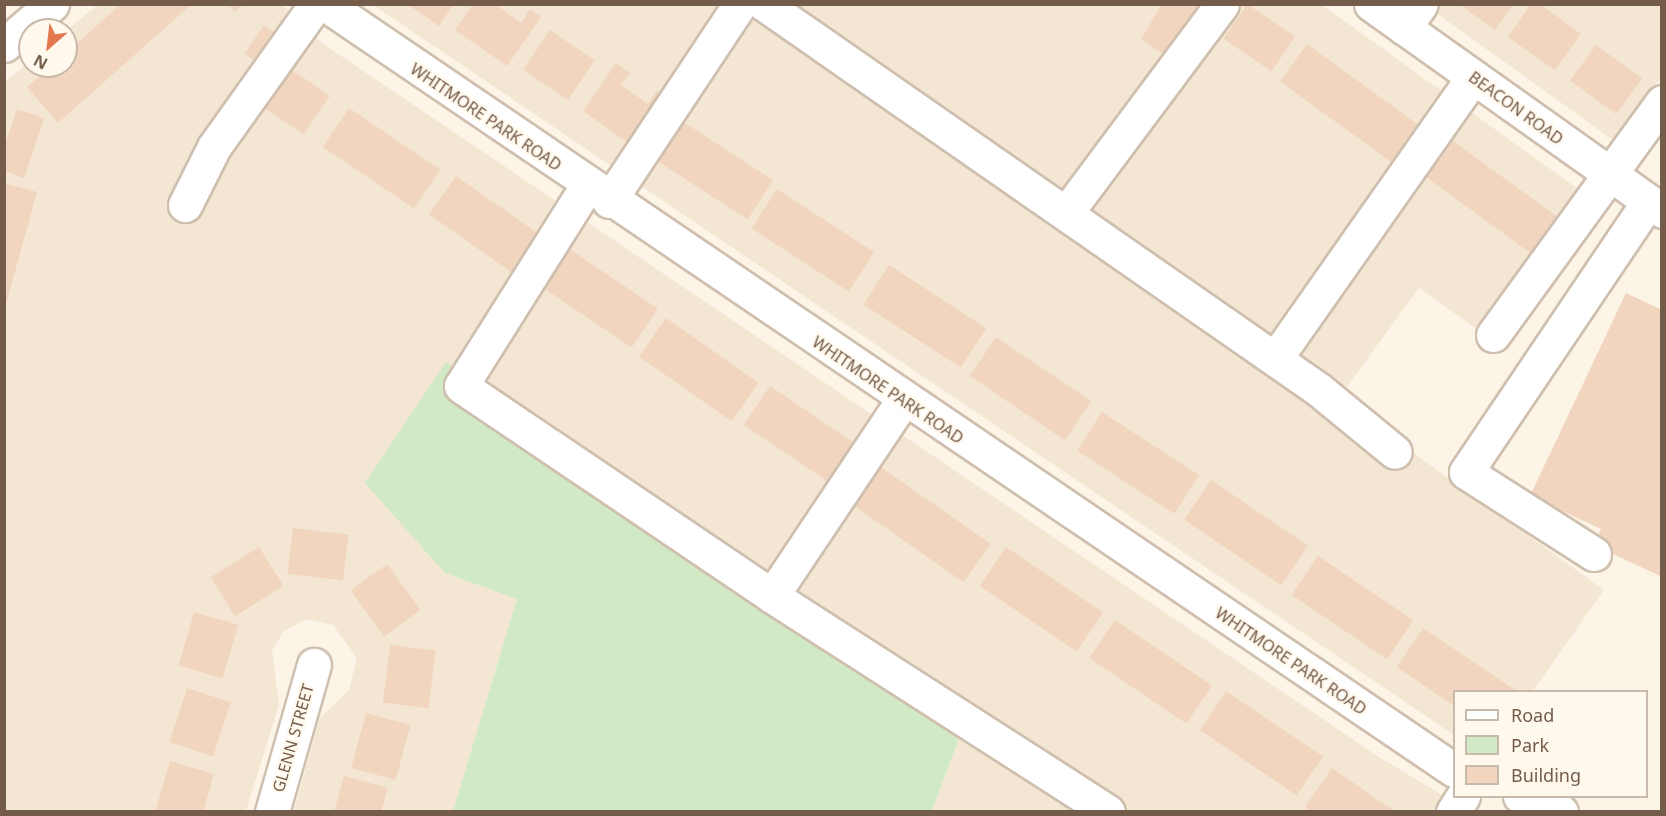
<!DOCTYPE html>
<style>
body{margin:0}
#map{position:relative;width:1666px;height:816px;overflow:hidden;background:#fcf4e6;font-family:"Noto Sans",sans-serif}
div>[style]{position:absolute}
.residential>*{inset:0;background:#f3e7d4}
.green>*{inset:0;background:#d1e9c4}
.building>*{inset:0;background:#f1d5be;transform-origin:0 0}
.roads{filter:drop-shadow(2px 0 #cfbfaf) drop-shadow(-2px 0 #cfbfaf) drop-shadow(0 2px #cfbfaf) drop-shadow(0 -2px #cfbfaf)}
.minor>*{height:33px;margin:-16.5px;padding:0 16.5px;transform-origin:16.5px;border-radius:16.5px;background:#fff}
span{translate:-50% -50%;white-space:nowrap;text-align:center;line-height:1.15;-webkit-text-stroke:4.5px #fff8ec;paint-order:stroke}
.street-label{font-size:16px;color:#745c4b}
.frame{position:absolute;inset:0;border:6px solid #745c4b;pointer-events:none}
.legend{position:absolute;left:1453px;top:690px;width:195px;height:108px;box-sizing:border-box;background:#fff8ec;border:2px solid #c7baac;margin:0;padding:8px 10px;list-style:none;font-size:18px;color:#745c4b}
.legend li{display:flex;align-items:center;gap:12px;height:30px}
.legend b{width:30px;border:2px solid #c7baac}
.north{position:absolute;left:18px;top:18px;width:60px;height:60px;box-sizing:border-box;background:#fff8ec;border:2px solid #c7baac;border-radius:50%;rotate:208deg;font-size:16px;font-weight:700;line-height:24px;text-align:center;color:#745c4b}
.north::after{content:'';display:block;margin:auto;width:21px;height:27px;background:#e3774e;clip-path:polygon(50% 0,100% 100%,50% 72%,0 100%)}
</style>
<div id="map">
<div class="residential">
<i style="clip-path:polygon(98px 4px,283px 5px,322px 43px,1379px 757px,1469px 811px,932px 811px,968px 714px,445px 573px,517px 599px,453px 811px,294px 811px,319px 719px,349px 690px,357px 658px,333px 625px,307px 619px,284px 631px,272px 650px,279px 705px,246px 811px,5px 812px,5px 82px,30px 61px,30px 66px,66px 66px,66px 31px)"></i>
<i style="clip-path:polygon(373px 5px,1322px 5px,1602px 206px,1501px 346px,1419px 288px,1338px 399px,1604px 590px,1533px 691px,1454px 692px,1454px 735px)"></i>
<i style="clip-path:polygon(1425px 5px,1661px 5px,1661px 78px,1617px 143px)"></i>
</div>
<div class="green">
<i style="clip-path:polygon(446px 362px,968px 714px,932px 811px,453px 811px,517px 599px,445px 573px,365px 483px)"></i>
</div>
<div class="building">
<i style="clip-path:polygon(121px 4px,192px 4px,58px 123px,27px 87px,52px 66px,66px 66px,66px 53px)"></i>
<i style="clip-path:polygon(228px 4px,244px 4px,235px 12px)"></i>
<i style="clip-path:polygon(407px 4px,454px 4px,439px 26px)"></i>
<i style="clip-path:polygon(473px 4px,495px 4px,521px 23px,530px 9px,541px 17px,507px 66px,455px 30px)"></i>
<i style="clip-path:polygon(1162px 4px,1212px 4px,1172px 60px,1141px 39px)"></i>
<i style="left:1247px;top:4px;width:58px;height:42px;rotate:34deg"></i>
<i style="clip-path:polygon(1459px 4px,1513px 4px,1495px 30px)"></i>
<i style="clip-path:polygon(1531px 4px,1540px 4px,1581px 34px,1555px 70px,1508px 37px)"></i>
<i style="left:264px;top:25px;width:22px;height:35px;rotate:34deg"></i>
<i style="left:550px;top:30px;width:54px;height:48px;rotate:34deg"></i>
<i style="left:1307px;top:44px;width:145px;height:46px;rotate:36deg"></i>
<i style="left:1596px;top:45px;width:57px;height:44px;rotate:36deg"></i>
<i style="clip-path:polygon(616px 63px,630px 73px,621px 85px,648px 104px,657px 91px,668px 99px,634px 147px,583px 111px)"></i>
<i style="left:286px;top:66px;width:53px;height:47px;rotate:34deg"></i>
<i style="left:349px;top:108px;width:110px;height:47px;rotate:34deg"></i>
<i style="clip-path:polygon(17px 109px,44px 118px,24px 178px,4px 171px,4px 147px)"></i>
<i style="left:676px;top:117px;width:116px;height:47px;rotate:33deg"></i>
<i style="left:1453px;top:141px;width:142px;height:45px;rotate:36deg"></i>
<i style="left:456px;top:176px;width:109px;height:47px;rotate:35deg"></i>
<i style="clip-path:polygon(4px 183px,37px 192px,5px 308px,4px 308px)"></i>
<i style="left:777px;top:189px;width:116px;height:47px;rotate:33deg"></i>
<i style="left:565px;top:246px;width:112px;height:47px;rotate:34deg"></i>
<i style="left:889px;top:265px;width:116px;height:47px;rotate:33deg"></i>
<i style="clip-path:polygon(1626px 293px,1662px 310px,1662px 577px,1594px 545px,1601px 529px,1530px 496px)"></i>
<i style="left:666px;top:318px;width:113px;height:47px;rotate:35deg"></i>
<i style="left:996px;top:337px;width:115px;height:47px;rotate:34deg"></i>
<i style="left:770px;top:386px;width:110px;height:47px;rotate:34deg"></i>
<i style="left:1102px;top:412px;width:116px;height:46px;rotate:33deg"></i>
<i style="left:875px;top:463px;width:141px;height:47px;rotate:35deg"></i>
<i style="left:1211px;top:480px;width:117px;height:48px;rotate:34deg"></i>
<i style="left:293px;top:528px;width:56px;height:46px;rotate:7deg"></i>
<i style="left:259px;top:547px;width:46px;height:57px;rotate:58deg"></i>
<i style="left:1006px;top:547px;width:117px;height:47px;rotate:34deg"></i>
<i style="left:1318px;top:556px;width:115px;height:47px;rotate:34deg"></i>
<i style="left:387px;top:564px;width:57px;height:45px;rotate:54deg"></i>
<i style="left:194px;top:612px;width:46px;height:56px;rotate:16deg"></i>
<i style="left:1115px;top:620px;width:117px;height:46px;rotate:34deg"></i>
<i style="clip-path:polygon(1423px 628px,1469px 659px,1518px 692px,1454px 692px,1454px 706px,1397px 667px)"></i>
<i style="left:390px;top:645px;width:46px;height:58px;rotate:7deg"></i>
<i style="left:187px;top:688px;width:46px;height:57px;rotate:18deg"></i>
<i style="left:1226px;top:691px;width:117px;height:47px;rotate:34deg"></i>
<i style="left:366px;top:713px;width:46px;height:57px;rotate:15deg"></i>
<i style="clip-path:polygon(170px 761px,214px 774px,203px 812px,155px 812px)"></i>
<i style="clip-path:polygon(1332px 768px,1381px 802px,1396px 812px,1311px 812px,1305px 807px)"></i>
<i style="clip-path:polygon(344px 776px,388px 788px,381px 812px,334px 812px)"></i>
</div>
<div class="roads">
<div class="minor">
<i style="left:325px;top:4px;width:1364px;rotate:34.16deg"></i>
<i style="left:764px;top:4px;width:675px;rotate:34.8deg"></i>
<i style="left:1318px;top:389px;width:99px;rotate:39.3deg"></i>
<i style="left:1371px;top:4px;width:357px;rotate:35.4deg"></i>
<i style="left:1404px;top:28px;width:29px;rotate:-55deg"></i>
<i style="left:4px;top:45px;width:63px;rotate:-40.5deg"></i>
<i style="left:587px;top:186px;width:236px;rotate:122.2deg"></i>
<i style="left:461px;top:386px;width:375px;rotate:34deg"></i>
<i style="left:609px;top:201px;width:237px;rotate:-56.4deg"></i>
<i style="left:185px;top:205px;width:65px;rotate:-63.4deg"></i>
<i style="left:214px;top:147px;width:176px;rotate:-54.5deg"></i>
<i style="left:1067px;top:212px;width:259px;rotate:-53.3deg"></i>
<i style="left:1493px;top:335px;width:288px;rotate:-54deg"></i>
<i style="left:1275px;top:359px;width:345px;rotate:-54.9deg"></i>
<i style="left:903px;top:400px;width:236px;rotate:123.8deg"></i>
<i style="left:772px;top:596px;width:399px;rotate:32.7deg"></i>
<i style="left:1594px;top:554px;width:152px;rotate:-147.4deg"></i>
<i style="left:1466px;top:472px;width:326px;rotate:-56deg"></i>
<i style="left:1520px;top:796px;width:44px;rotate:21.3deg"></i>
<i style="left:272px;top:812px;width:153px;rotate:-74.1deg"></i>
<i style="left:1453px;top:812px;width:19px;rotate:-58deg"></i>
</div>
</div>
<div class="street-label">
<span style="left:1516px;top:108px;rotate:36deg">BEACON ROAD</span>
<span style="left:486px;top:117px;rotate:34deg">WHITMORE PARK ROAD</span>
<span style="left:888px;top:390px;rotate:34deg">WHITMORE PARK ROAD</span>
<span style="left:1291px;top:661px;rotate:34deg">WHITMORE PARK ROAD</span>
<span style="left:293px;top:738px;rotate:-74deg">GLENN STREET</span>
</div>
<div class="frame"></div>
<ul class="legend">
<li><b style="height:8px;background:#fff"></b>Road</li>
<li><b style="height:16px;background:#d1e9c4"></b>Park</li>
<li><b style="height:16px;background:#f1d5be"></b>Building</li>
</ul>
<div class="north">N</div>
</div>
